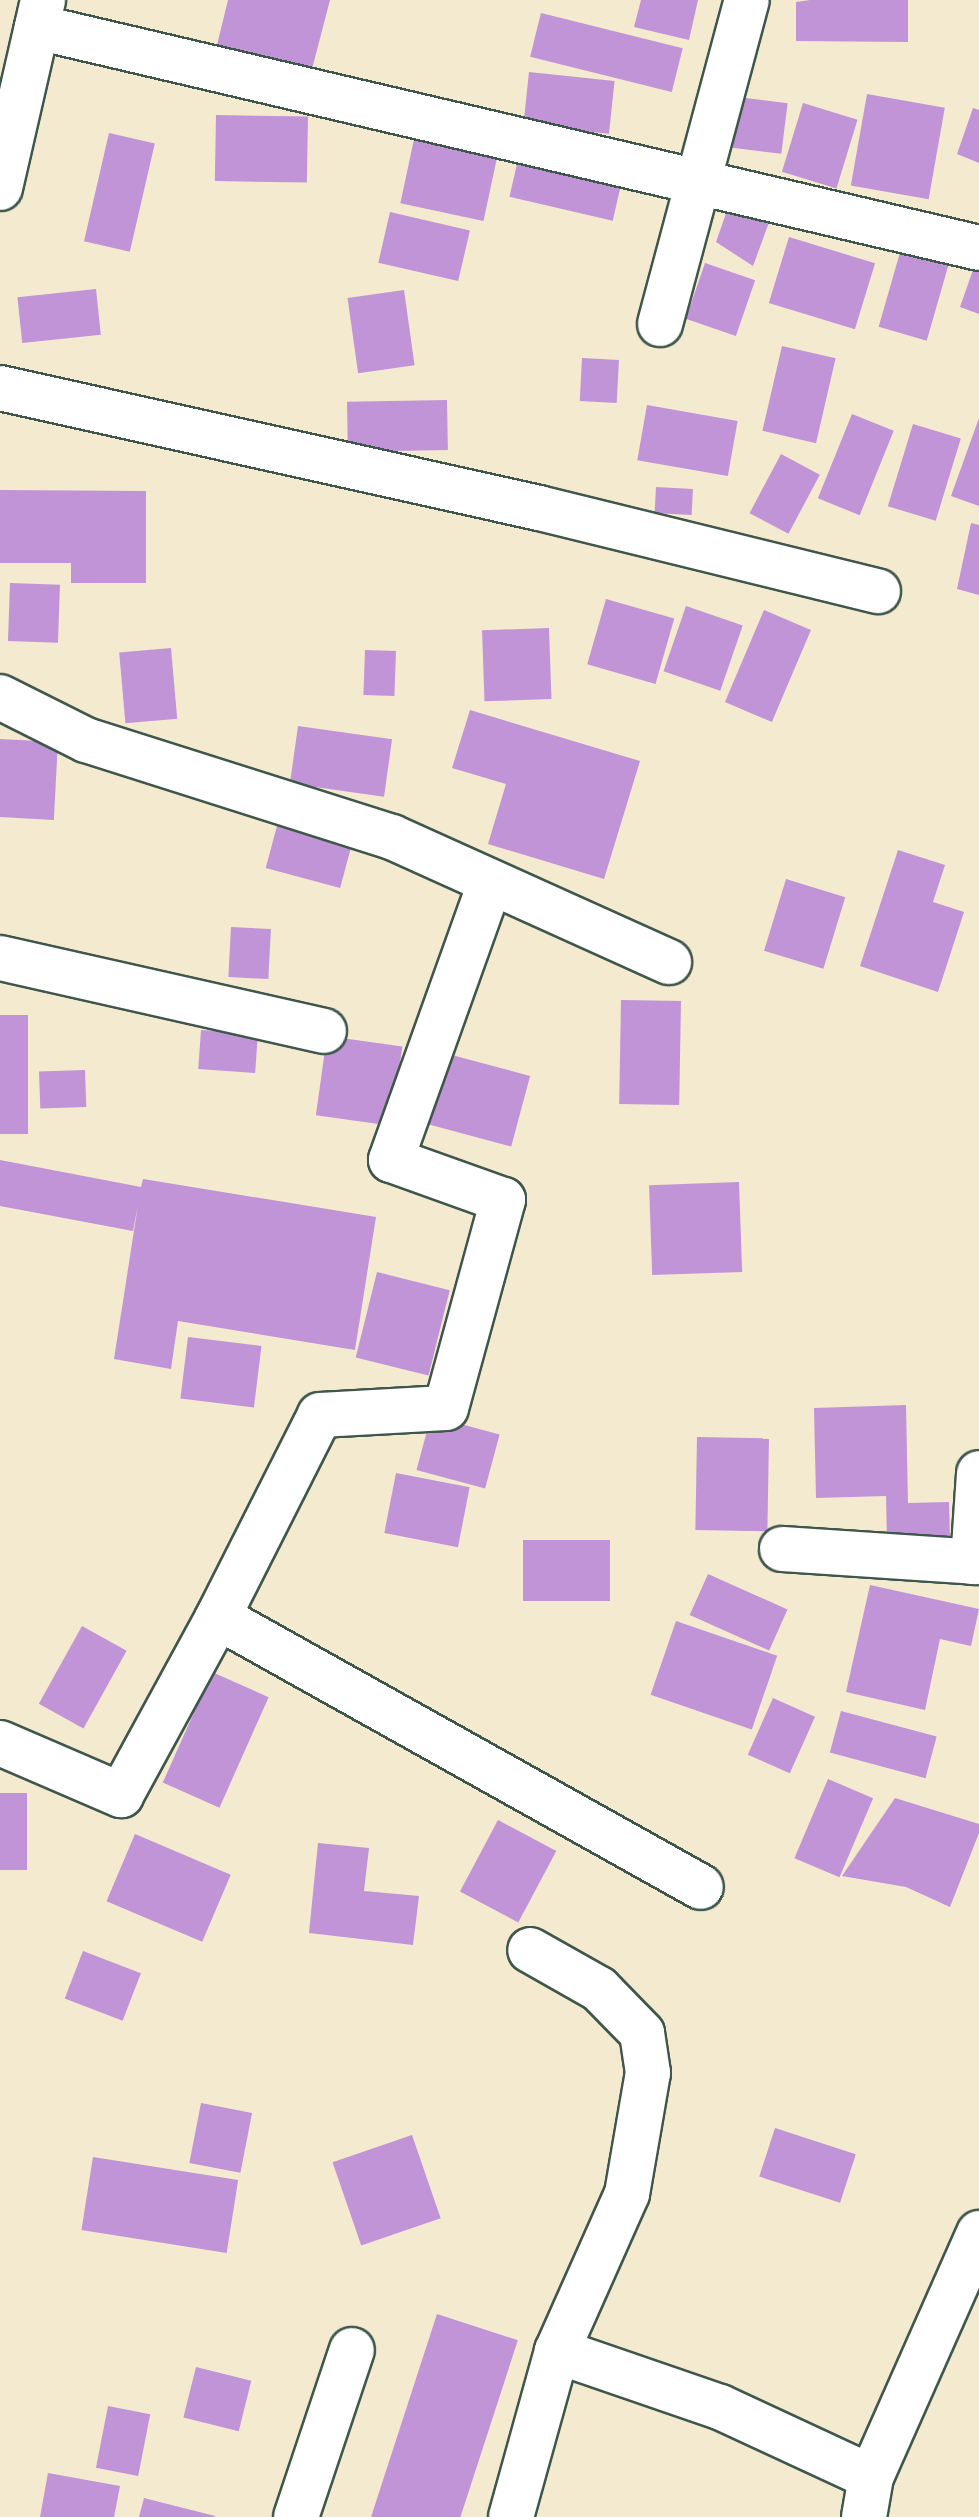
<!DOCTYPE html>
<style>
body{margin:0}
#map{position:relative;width:979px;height:2517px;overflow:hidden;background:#f3ead0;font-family:"Playpen Sans",sans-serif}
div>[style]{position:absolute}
.building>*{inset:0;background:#c094d6;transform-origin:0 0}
.roads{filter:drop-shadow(2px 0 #3f574b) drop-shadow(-2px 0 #3f574b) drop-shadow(0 2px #3f574b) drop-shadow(0 -2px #3f574b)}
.minor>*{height:44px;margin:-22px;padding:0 22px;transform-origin:22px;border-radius:22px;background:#fff}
.tertiary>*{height:44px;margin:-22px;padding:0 22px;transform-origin:22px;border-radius:22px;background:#fff}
span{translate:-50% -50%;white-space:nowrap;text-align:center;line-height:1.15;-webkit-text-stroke:6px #fcf5e5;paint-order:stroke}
</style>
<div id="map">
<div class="building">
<i style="clip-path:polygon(228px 0,330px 0,312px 69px,217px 45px)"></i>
<i style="clip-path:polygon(641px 0,698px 0,689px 40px,634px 27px)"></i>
<i style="clip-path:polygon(810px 0,908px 0,908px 42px,796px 41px,796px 2px)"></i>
<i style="left:541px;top:13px;width:146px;height:45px;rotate:14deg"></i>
<i style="left:529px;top:72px;width:86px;height:53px;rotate:6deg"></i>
<i style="left:867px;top:94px;width:79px;height:93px;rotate:10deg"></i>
<i style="left:729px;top:96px;width:59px;height:51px;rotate:7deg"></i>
<i style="left:803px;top:103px;width:57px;height:72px;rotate:17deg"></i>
<i style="clip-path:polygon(973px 108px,979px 110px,979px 163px,957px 154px)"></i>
<i style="left:216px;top:115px;width:92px;height:66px;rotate:1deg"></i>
<i style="left:417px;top:125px;width:85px;height:80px;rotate:12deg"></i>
<i style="left:109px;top:133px;width:47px;height:111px;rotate:13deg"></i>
<i style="left:520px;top:151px;width:106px;height:47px;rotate:13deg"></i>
<i style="clip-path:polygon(730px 202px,771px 217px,753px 266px,716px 242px)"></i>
<i style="left:390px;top:212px;width:82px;height:52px;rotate:13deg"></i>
<i style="left:789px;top:237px;width:90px;height:69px;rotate:17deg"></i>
<i style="left:901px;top:249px;width:50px;height:81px;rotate:16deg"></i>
<i style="left:705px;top:263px;width:53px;height:59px;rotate:19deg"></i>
<i style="clip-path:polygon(974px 267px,979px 269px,979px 314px,960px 307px)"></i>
<i style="left:96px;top:289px;width:46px;height:79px;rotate:84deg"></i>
<i style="left:404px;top:290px;width:76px;height:57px;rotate:82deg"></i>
<i style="left:782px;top:346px;width:55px;height:87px;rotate:13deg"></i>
<i style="left:582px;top:358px;width:37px;height:43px;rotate:3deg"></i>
<i style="left:447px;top:400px;width:50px;height:100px;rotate:89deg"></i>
<i style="left:647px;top:405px;width:92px;height:56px;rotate:10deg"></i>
<i style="left:852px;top:414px;width:45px;height:91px;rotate:22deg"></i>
<i style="clip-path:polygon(979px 418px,979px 506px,951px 496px)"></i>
<i style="left:913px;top:424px;width:50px;height:86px;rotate:17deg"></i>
<i style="left:781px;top:454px;width:44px;height:67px;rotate:28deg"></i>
<i style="left:656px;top:487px;width:37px;height:26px;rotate:3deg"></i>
<i style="clip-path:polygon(0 490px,146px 491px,146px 583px,71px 583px,71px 563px,0 563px)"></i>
<i style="clip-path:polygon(971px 523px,979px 525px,979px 595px,957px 589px)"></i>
<i style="left:10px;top:583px;width:50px;height:58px;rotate:2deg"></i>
<i style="left:606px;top:599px;width:71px;height:68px;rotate:16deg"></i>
<i style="left:686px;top:606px;width:60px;height:69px;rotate:19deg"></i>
<i style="left:764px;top:610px;width:51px;height:100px;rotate:23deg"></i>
<i style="left:549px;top:628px;width:71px;height:67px;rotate:88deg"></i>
<i style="left:171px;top:648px;width:71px;height:52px;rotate:85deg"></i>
<i style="left:365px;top:650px;width:31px;height:45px;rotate:2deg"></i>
<i style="clip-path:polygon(470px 710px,640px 761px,604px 879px,488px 844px,506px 784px,452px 768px)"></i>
<i style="left:298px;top:726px;width:95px;height:58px;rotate:8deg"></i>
<i style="left:0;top:739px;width:58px;height:78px;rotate:3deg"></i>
<i style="left:281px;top:811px;width:77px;height:59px;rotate:15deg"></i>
<i style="clip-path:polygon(898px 850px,945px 865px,933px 902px,964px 912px,938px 992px,860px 966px)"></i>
<i style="left:786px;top:879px;width:62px;height:75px;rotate:17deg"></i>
<i style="left:231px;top:927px;width:40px;height:50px;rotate:3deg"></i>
<i style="left:621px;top:1000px;width:60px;height:104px;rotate:1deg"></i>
<i style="left:0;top:1015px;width:28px;height:119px"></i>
<i style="left:201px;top:1030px;width:57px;height:39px;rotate:4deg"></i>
<i style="left:327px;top:1036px;width:76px;height:80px;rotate:8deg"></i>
<i style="left:448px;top:1054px;width:85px;height:73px;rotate:15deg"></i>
<i style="left:85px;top:1070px;width:37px;height:46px;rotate:88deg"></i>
<i style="clip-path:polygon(0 1160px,141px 1187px,143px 1179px,376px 1217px,355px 1350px,178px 1321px,171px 1369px,114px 1359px,138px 1205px,133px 1231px,0 1206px)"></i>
<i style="left:739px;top:1182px;width:90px;height:90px;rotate:88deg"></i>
<i style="left:377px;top:1272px;width:75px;height:88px;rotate:14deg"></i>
<i style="left:188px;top:1337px;width:74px;height:62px;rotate:7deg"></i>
<i style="clip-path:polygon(906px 1405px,908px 1503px,949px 1502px,950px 1538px,887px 1540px,886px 1496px,816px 1498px,814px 1408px)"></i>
<i style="left:431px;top:1416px;width:71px;height:56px;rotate:15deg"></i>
<i style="left:697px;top:1437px;width:72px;height:93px;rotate:1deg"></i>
<i style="left:396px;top:1473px;width:75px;height:61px;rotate:11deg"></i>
<i style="left:523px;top:1540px;width:87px;height:61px"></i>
<i style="left:708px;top:1574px;width:87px;height:45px;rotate:24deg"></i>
<i style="clip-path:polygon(870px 1585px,979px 1609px,971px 1646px,940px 1639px,925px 1710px,846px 1692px)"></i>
<i style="left:676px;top:1621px;width:107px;height:78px;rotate:19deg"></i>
<i style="left:82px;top:1626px;width:51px;height:89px;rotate:29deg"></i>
<i style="left:212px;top:1672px;width:62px;height:121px;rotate:24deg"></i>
<i style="left:773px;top:1698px;width:46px;height:62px;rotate:24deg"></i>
<i style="left:841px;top:1711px;width:99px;height:43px;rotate:15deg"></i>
<i style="left:828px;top:1779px;width:49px;height:86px;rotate:23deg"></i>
<i style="left:0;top:1793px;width:27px;height:77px"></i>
<i style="clip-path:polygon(895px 1798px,979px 1824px,979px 1833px,950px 1907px,906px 1887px,842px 1876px)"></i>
<i style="left:498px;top:1820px;width:66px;height:81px;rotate:28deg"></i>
<i style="left:135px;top:1834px;width:104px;height:73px;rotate:23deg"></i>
<i style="clip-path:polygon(318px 1843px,369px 1848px,364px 1891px,419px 1896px,413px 1945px,309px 1933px)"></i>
<i style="left:83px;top:1951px;width:62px;height:51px;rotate:21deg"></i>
<i style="left:201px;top:2103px;width:52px;height:61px;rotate:11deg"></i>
<i style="left:775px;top:2128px;width:85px;height:51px;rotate:18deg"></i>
<i style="left:412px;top:2135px;width:88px;height:84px;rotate:71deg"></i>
<i style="left:93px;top:2157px;width:147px;height:74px;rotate:9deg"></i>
<i style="left:437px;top:2314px;width:85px;height:213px;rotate:18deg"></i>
<i style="left:196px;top:2367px;width:57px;height:52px;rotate:14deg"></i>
<i style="left:108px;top:2406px;width:43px;height:63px;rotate:11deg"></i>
<i style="clip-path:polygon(48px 2473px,120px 2486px,114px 2517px,40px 2517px)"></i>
<i style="clip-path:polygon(144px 2498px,215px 2516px,215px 2517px,139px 2517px)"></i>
</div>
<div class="roads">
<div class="minor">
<i style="left:37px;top:27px;width:968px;rotate:13.2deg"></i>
<i style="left:660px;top:324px;width:335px;rotate:-75deg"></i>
<i style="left:0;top:388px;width:552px;rotate:12.55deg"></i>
<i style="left:539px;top:508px;width:349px;rotate:13.8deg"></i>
<i style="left:0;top:697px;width:96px;rotate:26.6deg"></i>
<i style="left:86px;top:740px;width:321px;rotate:17.6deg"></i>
<i style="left:392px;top:837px;width:304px;rotate:24.3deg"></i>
<i style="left:0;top:958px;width:332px;rotate:12.7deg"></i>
<i style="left:782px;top:1549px;width:197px;rotate:3.8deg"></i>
<i style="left:973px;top:1562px;width:89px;rotate:-86.1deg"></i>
<i style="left:218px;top:1617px;width:553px;rotate:29.21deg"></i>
<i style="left:0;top:1743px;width:132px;rotate:23.3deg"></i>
<i style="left:121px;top:1795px;width:203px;rotate:-61.4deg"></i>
<i style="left:218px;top:1617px;width:226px;rotate:-63.2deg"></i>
<i style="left:320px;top:1415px;width:126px;rotate:-3.2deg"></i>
<i style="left:446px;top:1408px;width:216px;rotate:-74.7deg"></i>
<i style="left:503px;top:1200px;width:119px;rotate:-160.3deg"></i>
<i style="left:391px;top:1160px;width:293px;rotate:-70.3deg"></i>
<i style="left:557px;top:2351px;width:172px;rotate:19deg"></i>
<i style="left:720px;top:2407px;width:166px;rotate:24.9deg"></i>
<i style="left:296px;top:2517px;width:176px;rotate:-71.5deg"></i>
<i style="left:511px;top:2517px;width:172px;rotate:-74.5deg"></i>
<i style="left:557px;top:2351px;width:172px;rotate:-66deg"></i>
<i style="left:627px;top:2194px;width:123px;rotate:-80.2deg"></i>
<i style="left:648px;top:2073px;width:40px;rotate:-98.5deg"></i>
<i style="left:642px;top:2033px;width:62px;rotate:-134.3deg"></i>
<i style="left:599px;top:1989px;width:79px;rotate:-150.5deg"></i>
<i style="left:864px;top:2517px;width:41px;rotate:-80.1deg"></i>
<i style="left:871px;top:2477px;width:267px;rotate:-66.1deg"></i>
</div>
<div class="tertiary">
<i style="left:0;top:188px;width:193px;rotate:-77.1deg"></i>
</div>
</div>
</div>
